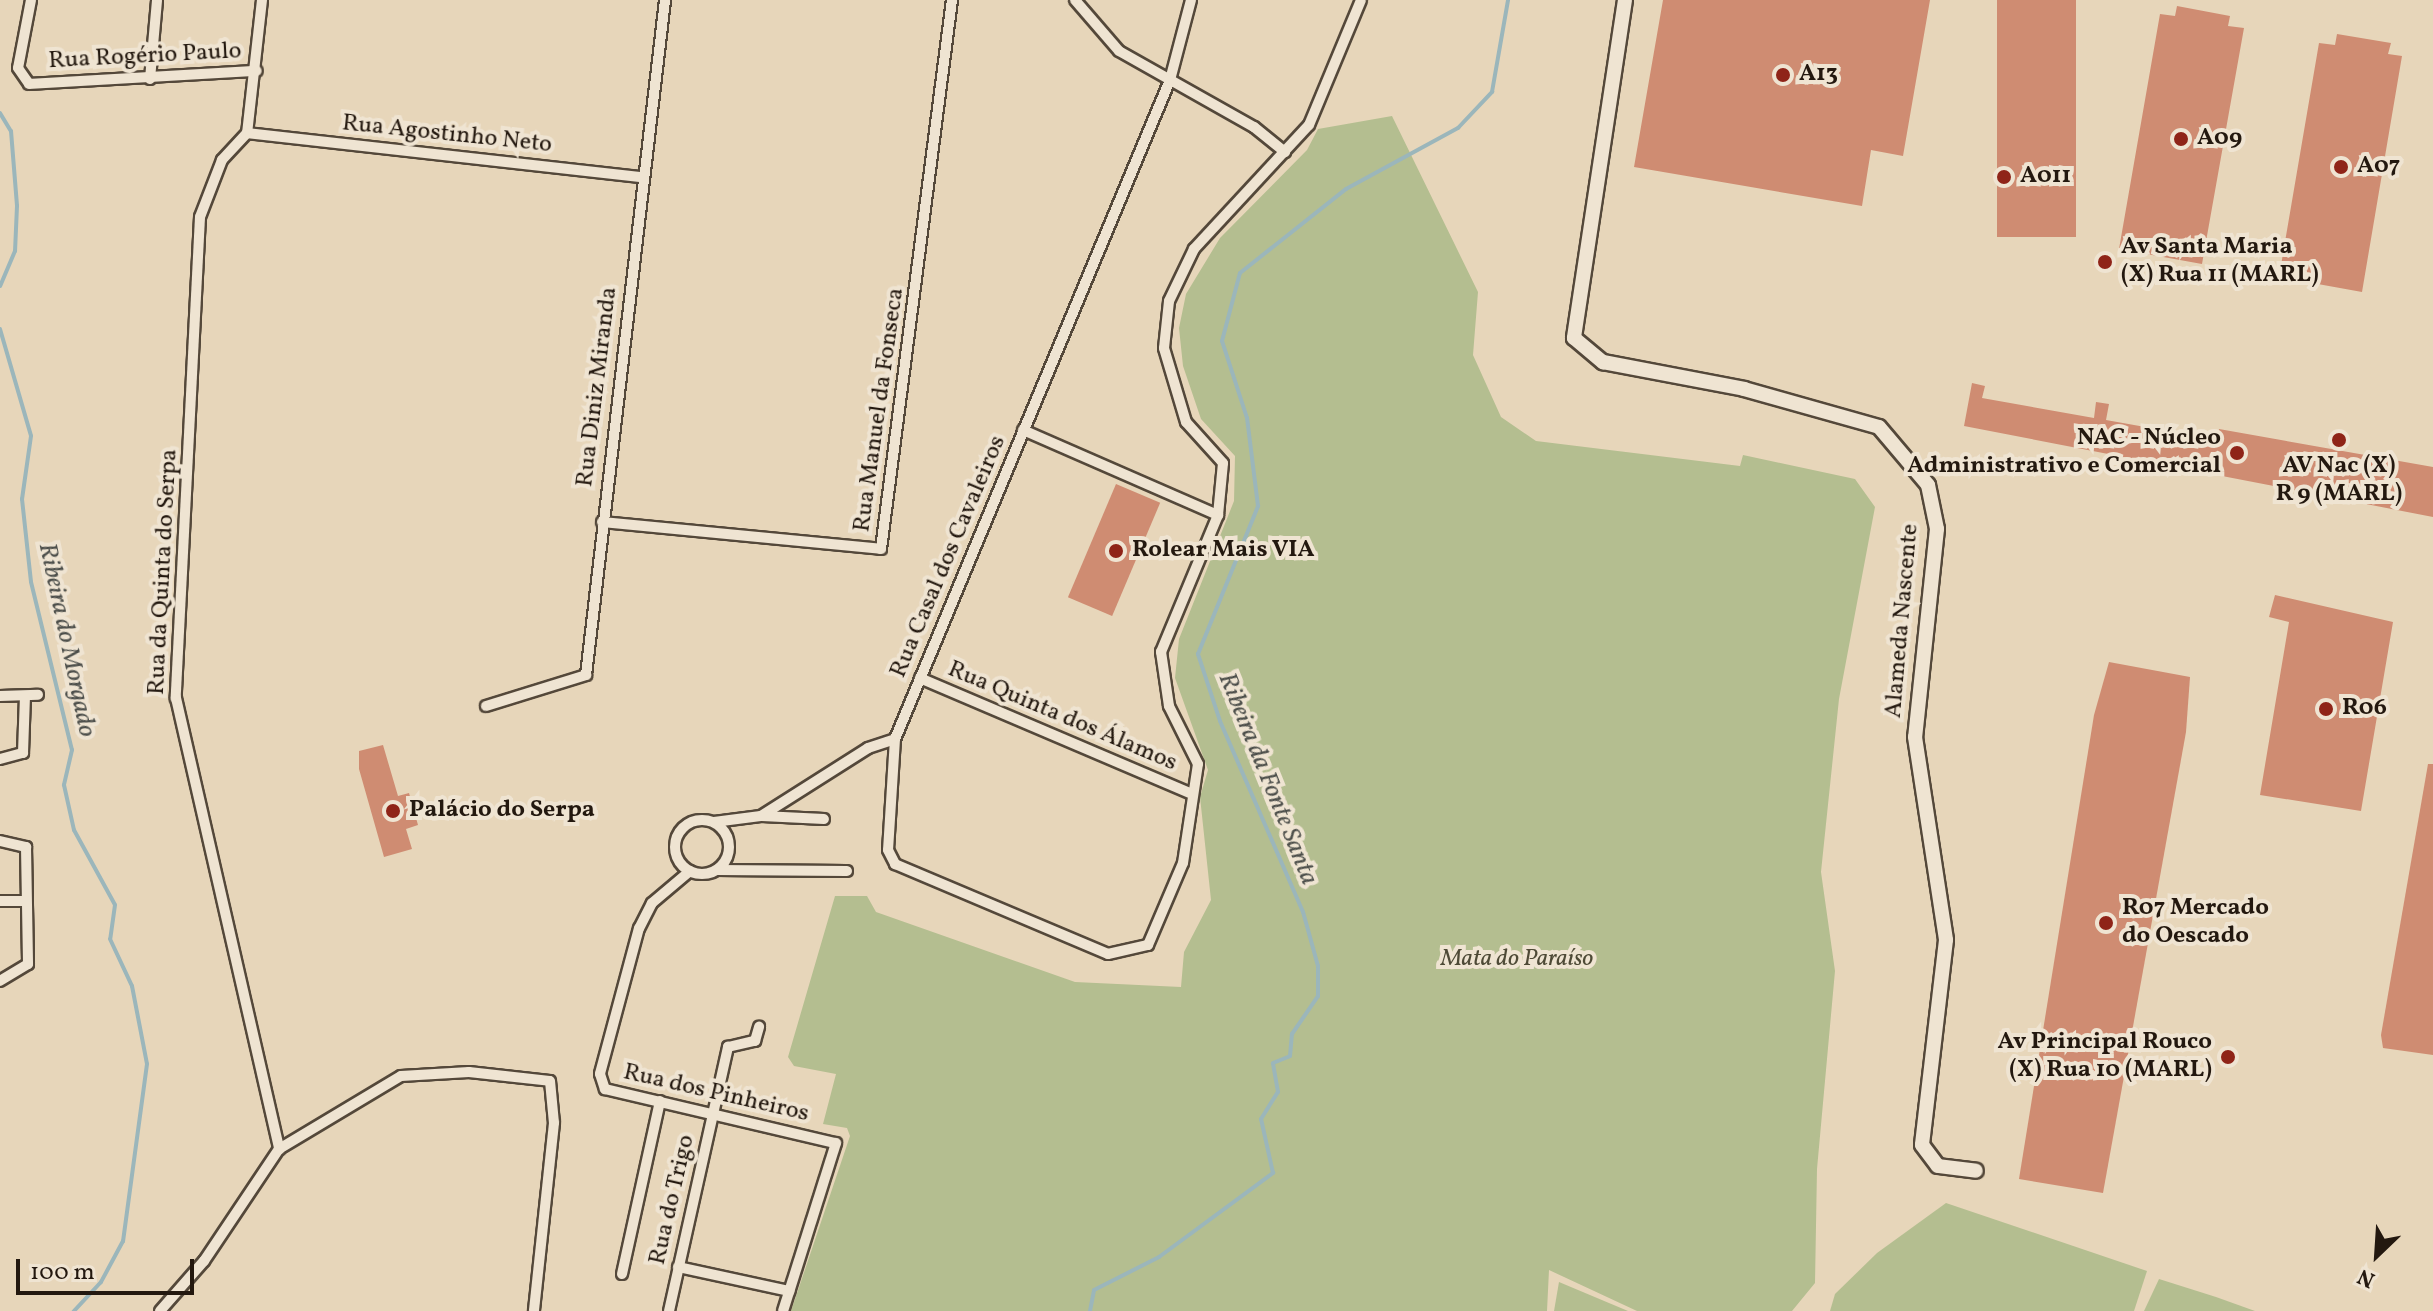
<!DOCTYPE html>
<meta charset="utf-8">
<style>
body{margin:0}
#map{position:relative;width:2433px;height:1311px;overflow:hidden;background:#e7d6ba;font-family:Vollkorn,serif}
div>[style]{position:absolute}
.green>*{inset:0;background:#b4be90}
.stream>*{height:4px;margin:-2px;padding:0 2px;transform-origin:2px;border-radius:2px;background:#9bb6bb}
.building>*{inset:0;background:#cf8c72;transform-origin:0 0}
.roads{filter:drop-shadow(2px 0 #54483a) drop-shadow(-2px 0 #54483a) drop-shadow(0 2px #54483a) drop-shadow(0 -2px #54483a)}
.street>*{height:10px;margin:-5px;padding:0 5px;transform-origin:5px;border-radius:5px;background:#efe4d2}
.street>.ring{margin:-5px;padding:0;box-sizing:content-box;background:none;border:10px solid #efe4d2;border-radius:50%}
.secondary>*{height:14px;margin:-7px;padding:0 7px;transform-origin:7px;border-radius:7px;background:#efe4d2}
.dots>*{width:22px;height:22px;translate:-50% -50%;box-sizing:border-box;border:4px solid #efe4d2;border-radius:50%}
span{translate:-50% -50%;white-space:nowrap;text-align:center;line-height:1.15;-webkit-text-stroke:8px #efe4d2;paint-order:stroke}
.street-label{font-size:24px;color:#23180f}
.poi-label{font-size:24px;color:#23180f;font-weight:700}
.left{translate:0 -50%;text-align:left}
.right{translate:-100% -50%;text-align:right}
.park-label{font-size:24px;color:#4e4a36;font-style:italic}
.water-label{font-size:26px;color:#4d4f4b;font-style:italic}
.north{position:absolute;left:2337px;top:1215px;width:80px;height:80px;-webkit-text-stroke:6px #efe4d2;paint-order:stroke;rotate:205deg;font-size:22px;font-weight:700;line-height:32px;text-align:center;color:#23180f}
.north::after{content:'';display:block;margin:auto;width:28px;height:36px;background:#23180f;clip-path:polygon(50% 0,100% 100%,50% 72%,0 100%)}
.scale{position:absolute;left:16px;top:1259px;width:178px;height:36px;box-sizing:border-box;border:4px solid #23180f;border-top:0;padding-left:10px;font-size:24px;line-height:28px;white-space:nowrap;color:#23180f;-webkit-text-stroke:6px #efe4d2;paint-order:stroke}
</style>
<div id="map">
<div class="green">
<i style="clip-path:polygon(1392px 116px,1478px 292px,1473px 355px,1501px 417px,1536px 441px,1740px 466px,1743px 455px,1855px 479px,1875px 507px,1839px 699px,1821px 872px,1835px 971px,1817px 1169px,1815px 1283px,1792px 1311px,1637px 1311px,1549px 1270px,1547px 1311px,791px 1311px,850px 1136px,847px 1128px,823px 1124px,836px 1074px,794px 1066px,788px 1057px,835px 896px,867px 896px,876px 912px,1075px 982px,1181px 987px,1184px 952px,1211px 900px,1200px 797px,1208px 770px,1175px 678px,1179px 639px,1234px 501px,1235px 456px,1201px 419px,1183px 366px,1179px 328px,1186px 294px,1220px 238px,1307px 150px,1318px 129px)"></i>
<i style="clip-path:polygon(1946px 1203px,2147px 1271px,2134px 1311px,1830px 1311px,1835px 1294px,1877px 1253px)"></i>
<i style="clip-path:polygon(2159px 1279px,2216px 1297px,2255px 1311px,2144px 1311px)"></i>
<i style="clip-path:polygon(1559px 1282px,1628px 1311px,1554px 1311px)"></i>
</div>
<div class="stream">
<i style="left:0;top:113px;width:21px;rotate:59deg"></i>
<i style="left:11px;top:131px;width:75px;rotate:85.4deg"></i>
<i style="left:17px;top:206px;width:45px;rotate:92.5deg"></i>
<i style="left:15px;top:251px;width:38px;rotate:113deg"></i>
<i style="left:0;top:329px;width:111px;rotate:73.8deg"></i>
<i style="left:31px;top:436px;width:64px;rotate:98.1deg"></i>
<i style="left:22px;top:499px;width:83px;rotate:83.8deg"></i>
<i style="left:31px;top:582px;width:173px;rotate:76.3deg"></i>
<i style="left:72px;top:750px;width:36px;rotate:103deg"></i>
<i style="left:64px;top:785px;width:46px;rotate:77.5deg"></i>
<i style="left:74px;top:830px;width:85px;rotate:61.3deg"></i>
<i style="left:115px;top:905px;width:34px;rotate:98deg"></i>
<i style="left:110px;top:939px;width:52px;rotate:64.9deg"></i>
<i style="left:132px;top:986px;width:79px;rotate:79.1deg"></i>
<i style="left:147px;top:1064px;width:179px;rotate:97.7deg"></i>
<i style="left:123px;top:1241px;width:47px;rotate:118.2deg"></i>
<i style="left:101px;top:1282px;width:40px;rotate:133deg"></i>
<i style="left:1090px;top:1311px;width:21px;rotate:-79deg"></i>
<i style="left:1094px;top:1290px;width:73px;rotate:-26.9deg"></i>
<i style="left:1159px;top:1257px;width:142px;rotate:-36.4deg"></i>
<i style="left:1273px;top:1173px;width:55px;rotate:-102.5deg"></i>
<i style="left:1261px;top:1119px;width:32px;rotate:-58deg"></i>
<i style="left:1278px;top:1092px;width:29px;rotate:-100deg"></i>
<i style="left:1273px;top:1063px;width:18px;rotate:-22deg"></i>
<i style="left:1290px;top:1056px;width:22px;rotate:-85deg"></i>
<i style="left:1292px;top:1034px;width:46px;rotate:-55.6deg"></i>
<i style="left:1318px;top:996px;width:30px;rotate:-90deg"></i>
<i style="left:1318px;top:966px;width:56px;rotate:-105.5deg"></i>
<i style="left:1303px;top:912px;width:208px;rotate:-113.5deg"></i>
<i style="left:1220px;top:721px;width:71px;rotate:-108.2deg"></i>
<i style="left:1198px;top:654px;width:160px;rotate:-67.9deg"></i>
<i style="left:1258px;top:506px;width:89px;rotate:-97.1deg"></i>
<i style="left:1247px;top:418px;width:81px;rotate:-108deg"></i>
<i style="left:1222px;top:341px;width:70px;rotate:-75.2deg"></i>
<i style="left:1240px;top:273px;width:135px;rotate:-38.4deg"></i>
<i style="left:1346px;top:189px;width:128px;rotate:-28.6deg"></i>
<i style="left:1458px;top:128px;width:50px;rotate:-46.6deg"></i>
<i style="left:1492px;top:92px;width:93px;rotate:-80.1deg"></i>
</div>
<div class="building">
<i style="clip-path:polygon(1663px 0,1930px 0,1903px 156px,1871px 150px,1862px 206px,1634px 167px)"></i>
<i style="left:1997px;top:0;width:79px;height:237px"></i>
<i style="clip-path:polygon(2177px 6px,2230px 16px,2228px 26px,2244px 28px,2202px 264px,2119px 249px,2160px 14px,2175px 16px)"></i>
<i style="clip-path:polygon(2337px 34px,2391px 43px,2388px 54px,2402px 56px,2362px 292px,2279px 277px,2319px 43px,2335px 45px)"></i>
<i style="clip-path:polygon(1972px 383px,1985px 386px,1982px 398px,2094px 418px,2096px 402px,2109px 404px,2106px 420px,2218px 440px,2219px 429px,2433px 467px,2433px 517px,1964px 426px)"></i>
<i style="left:1116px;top:484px;width:48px;height:123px;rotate:23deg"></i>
<i style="clip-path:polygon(2275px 595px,2393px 622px,2361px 811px,2260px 795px,2289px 622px,2269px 617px)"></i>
<i style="clip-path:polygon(2109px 662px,2190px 677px,2186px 732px,2103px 1193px,2019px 1179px,2094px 715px)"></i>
<i style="clip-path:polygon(383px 745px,398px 796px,409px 793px,418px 825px,406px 829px,412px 849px,384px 857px,359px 769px,359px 751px)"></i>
<i style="clip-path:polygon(2428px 764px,2433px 764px,2433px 1055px,2383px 1048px,2381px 1035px)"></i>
</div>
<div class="roads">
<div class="street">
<i style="left:31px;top:0;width:69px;rotate:100.8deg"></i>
<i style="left:18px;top:68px;width:19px;rotate:55deg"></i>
<i style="left:29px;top:84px;width:228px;rotate:-3.3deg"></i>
<i style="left:262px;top:0;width:134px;rotate:96.4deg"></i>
<i style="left:247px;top:133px;width:37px;rotate:133deg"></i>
<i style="left:222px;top:160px;width:61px;rotate:111.1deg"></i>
<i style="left:200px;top:217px;width:482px;rotate:92.9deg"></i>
<i style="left:176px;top:698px;width:463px;rotate:77.1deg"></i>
<i style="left:1075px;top:0;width:67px;rotate:49.2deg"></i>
<i style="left:1119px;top:51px;width:155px;rotate:29.4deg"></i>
<i style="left:1254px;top:127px;width:40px;rotate:39deg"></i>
<i style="left:1191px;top:0;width:83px;rotate:104.7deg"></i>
<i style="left:1170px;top:80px;width:714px;rotate:112.65deg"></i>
<i style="left:895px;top:739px;width:111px;rotate:93.6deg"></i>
<i style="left:888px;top:850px;width:16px;rotate:63deg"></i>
<i style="left:895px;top:864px;width:231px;rotate:22.9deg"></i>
<i style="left:1108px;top:954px;width:41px;rotate:-12.7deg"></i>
<i style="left:1148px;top:945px;width:89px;rotate:-66.9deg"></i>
<i style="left:1183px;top:863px;width:100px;rotate:-81.4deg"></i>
<i style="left:1198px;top:764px;width:65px;rotate:-116.6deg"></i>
<i style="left:1169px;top:706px;width:55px;rotate:-98.4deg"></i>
<i style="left:1161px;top:652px;width:148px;rotate:-67.4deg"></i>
<i style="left:1218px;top:515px;width:52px;rotate:-84.5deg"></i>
<i style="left:1223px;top:463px;width:55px;rotate:-132.1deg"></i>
<i style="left:1186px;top:422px;width:77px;rotate:-106.6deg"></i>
<i style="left:1164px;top:348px;width:47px;rotate:-83.9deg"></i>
<i style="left:1169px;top:301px;width:58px;rotate:-64.3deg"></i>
<i style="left:1194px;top:249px;width:169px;rotate:-47.2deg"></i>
<i style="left:1309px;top:125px;width:135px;rotate:-67.4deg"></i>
<i style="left:150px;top:79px;width:79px;rotate:-84.9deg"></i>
<i style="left:247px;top:133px;width:397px;rotate:6.4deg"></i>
<i style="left:1023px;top:430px;width:213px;rotate:23.6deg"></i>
<i style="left:602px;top:522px;width:280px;rotate:5.5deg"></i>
<i style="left:881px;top:549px;width:554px;rotate:-82.63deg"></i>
<i style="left:920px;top:678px;width:293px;rotate:23.1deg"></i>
<i style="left:0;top:696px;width:38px;rotate:-2deg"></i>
<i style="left:486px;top:706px;width:105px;rotate:-17.2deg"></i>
<i style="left:586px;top:675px;width:680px;rotate:-83.32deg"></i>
<i style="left:0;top:759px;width:24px;rotate:-15deg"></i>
<i style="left:23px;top:753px;width:57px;rotate:-88deg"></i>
<i style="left:762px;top:816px;width:62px;rotate:2.8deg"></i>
<i class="ring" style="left:675px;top:820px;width:44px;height:44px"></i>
<i style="left:714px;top:822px;width:47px;rotate:-7.3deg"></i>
<i style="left:761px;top:816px;width:127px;rotate:-32.4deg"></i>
<i style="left:868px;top:748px;width:28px;rotate:-18deg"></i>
<i style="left:0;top:841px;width:27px;rotate:13deg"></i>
<i style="left:26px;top:847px;width:117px;rotate:89deg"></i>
<i style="left:28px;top:964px;width:33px;rotate:149deg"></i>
<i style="left:717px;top:870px;width:130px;rotate:0.4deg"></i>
<i style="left:690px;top:871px;width:50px;rotate:139.9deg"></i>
<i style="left:652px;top:903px;width:28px;rotate:117deg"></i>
<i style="left:639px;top:928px;width:151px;rotate:105deg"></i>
<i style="left:600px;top:1074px;width:16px;rotate:72deg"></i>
<i style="left:605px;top:1089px;width:237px;rotate:13.2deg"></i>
<i style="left:836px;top:1143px;width:176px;rotate:107.5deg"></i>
<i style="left:0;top:901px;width:26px"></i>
<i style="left:678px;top:1267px;width:114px;rotate:12.2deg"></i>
<i style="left:622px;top:1274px;width:177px;rotate:-77.6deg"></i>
<i style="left:160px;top:1311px;width:67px;rotate:-48.7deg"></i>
<i style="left:204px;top:1261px;width:135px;rotate:-56.2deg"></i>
<i style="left:279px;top:1149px;width:142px;rotate:-30.9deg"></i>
<i style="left:401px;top:1076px;width:68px;rotate:-3.4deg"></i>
<i style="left:469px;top:1072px;width:81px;rotate:6.3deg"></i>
<i style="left:550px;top:1081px;width:42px;rotate:84.6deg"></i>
<i style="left:554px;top:1123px;width:189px;rotate:96.1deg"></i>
<i style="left:669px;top:1311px;width:271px;rotate:-77.4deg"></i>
<i style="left:728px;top:1047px;width:28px;rotate:-13deg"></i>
<i style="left:755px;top:1041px;width:15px;rotate:-74deg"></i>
</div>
<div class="secondary">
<i style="left:1625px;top:0;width:342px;rotate:98.6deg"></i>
<i style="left:1574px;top:338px;width:38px;rotate:40deg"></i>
<i style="left:1603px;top:362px;width:144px;rotate:10.8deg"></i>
<i style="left:1744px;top:389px;width:140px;rotate:15.7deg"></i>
<i style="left:1879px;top:427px;width:76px;rotate:49.8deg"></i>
<i style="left:1928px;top:485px;width:45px;rotate:78.4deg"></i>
<i style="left:1937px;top:529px;width:209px;rotate:96deg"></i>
<i style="left:1915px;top:737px;width:205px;rotate:81.3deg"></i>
<i style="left:1946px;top:940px;width:206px;rotate:96.7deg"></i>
<i style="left:1922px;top:1145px;width:26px;rotate:53deg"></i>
<i style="left:1938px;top:1166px;width:38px;rotate:7deg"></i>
</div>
</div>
<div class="dots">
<i style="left:1783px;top:75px;background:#8f2418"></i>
<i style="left:2181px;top:139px;background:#8f2418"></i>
<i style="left:2341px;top:167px;background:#8f2418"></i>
<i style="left:2004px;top:177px;background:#8f2418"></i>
<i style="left:2105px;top:262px;background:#8f2418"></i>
<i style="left:2339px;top:440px;background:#8f2418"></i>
<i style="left:2237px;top:453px;background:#8f2418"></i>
<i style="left:1116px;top:551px;background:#8f2418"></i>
<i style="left:2326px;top:709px;background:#8f2418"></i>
<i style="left:393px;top:811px;background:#8f2418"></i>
<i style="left:2106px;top:923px;background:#8f2418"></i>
<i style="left:2228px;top:1057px;background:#8f2418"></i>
</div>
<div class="street-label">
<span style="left:145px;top:57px;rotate:-3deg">Rua Rogério Paulo</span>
<span style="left:447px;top:135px;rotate:6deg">Rua Agostinho Neto</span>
<span style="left:598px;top:387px;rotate:-83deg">Rua Diniz Miranda</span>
<span style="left:880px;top:410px;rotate:-82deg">Rua Manuel da Fonseca</span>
<span style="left:949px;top:557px;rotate:-67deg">Rua Casal dos Cavaleiros</span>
<span style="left:164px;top:572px;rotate:-87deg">Rua da Quinta do Serpa</span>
<span style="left:1903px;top:621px;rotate:-85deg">Alameda Nascente</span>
<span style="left:1062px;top:717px;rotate:23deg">Rua Quinta dos Álamos</span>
<span style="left:716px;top:1094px;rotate:13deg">Rua dos Pinheiros</span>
<span style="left:673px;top:1200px;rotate:-77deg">Rua do Trigo</span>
</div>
<div class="poi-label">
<span class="left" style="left:1799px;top:75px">A13</span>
<span class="left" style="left:2197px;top:139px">A09</span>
<span class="left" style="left:2357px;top:167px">A07</span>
<span class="left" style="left:2020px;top:177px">A011</span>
<span class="left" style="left:2121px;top:262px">Av Santa Maria<br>(X) Rua 11 (MARL)</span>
<span class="right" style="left:2221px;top:453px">NAC - Núcleo<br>Administrativo e Comercial</span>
<span style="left:2339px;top:481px">AV Nac (X)<br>R 9 (MARL)</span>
<span class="left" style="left:1132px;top:551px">Rolear Mais VIA</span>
<span class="left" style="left:2342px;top:709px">R06</span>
<span class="left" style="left:409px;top:811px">Palácio do Serpa</span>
<span class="left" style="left:2122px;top:923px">R07 Mercado<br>do Oescado</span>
<span class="right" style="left:2212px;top:1057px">Av Principal Rouco<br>(X) Rua 10 (MARL)</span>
</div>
<div class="park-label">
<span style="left:1517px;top:960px">Mata do Paraíso</span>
</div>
<div class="water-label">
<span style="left:66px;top:640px;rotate:78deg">Ribeira do Morgado</span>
<span style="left:1267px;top:779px;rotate:68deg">Ribeira da Fonte Santa</span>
</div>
<div class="north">N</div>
<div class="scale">100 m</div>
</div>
